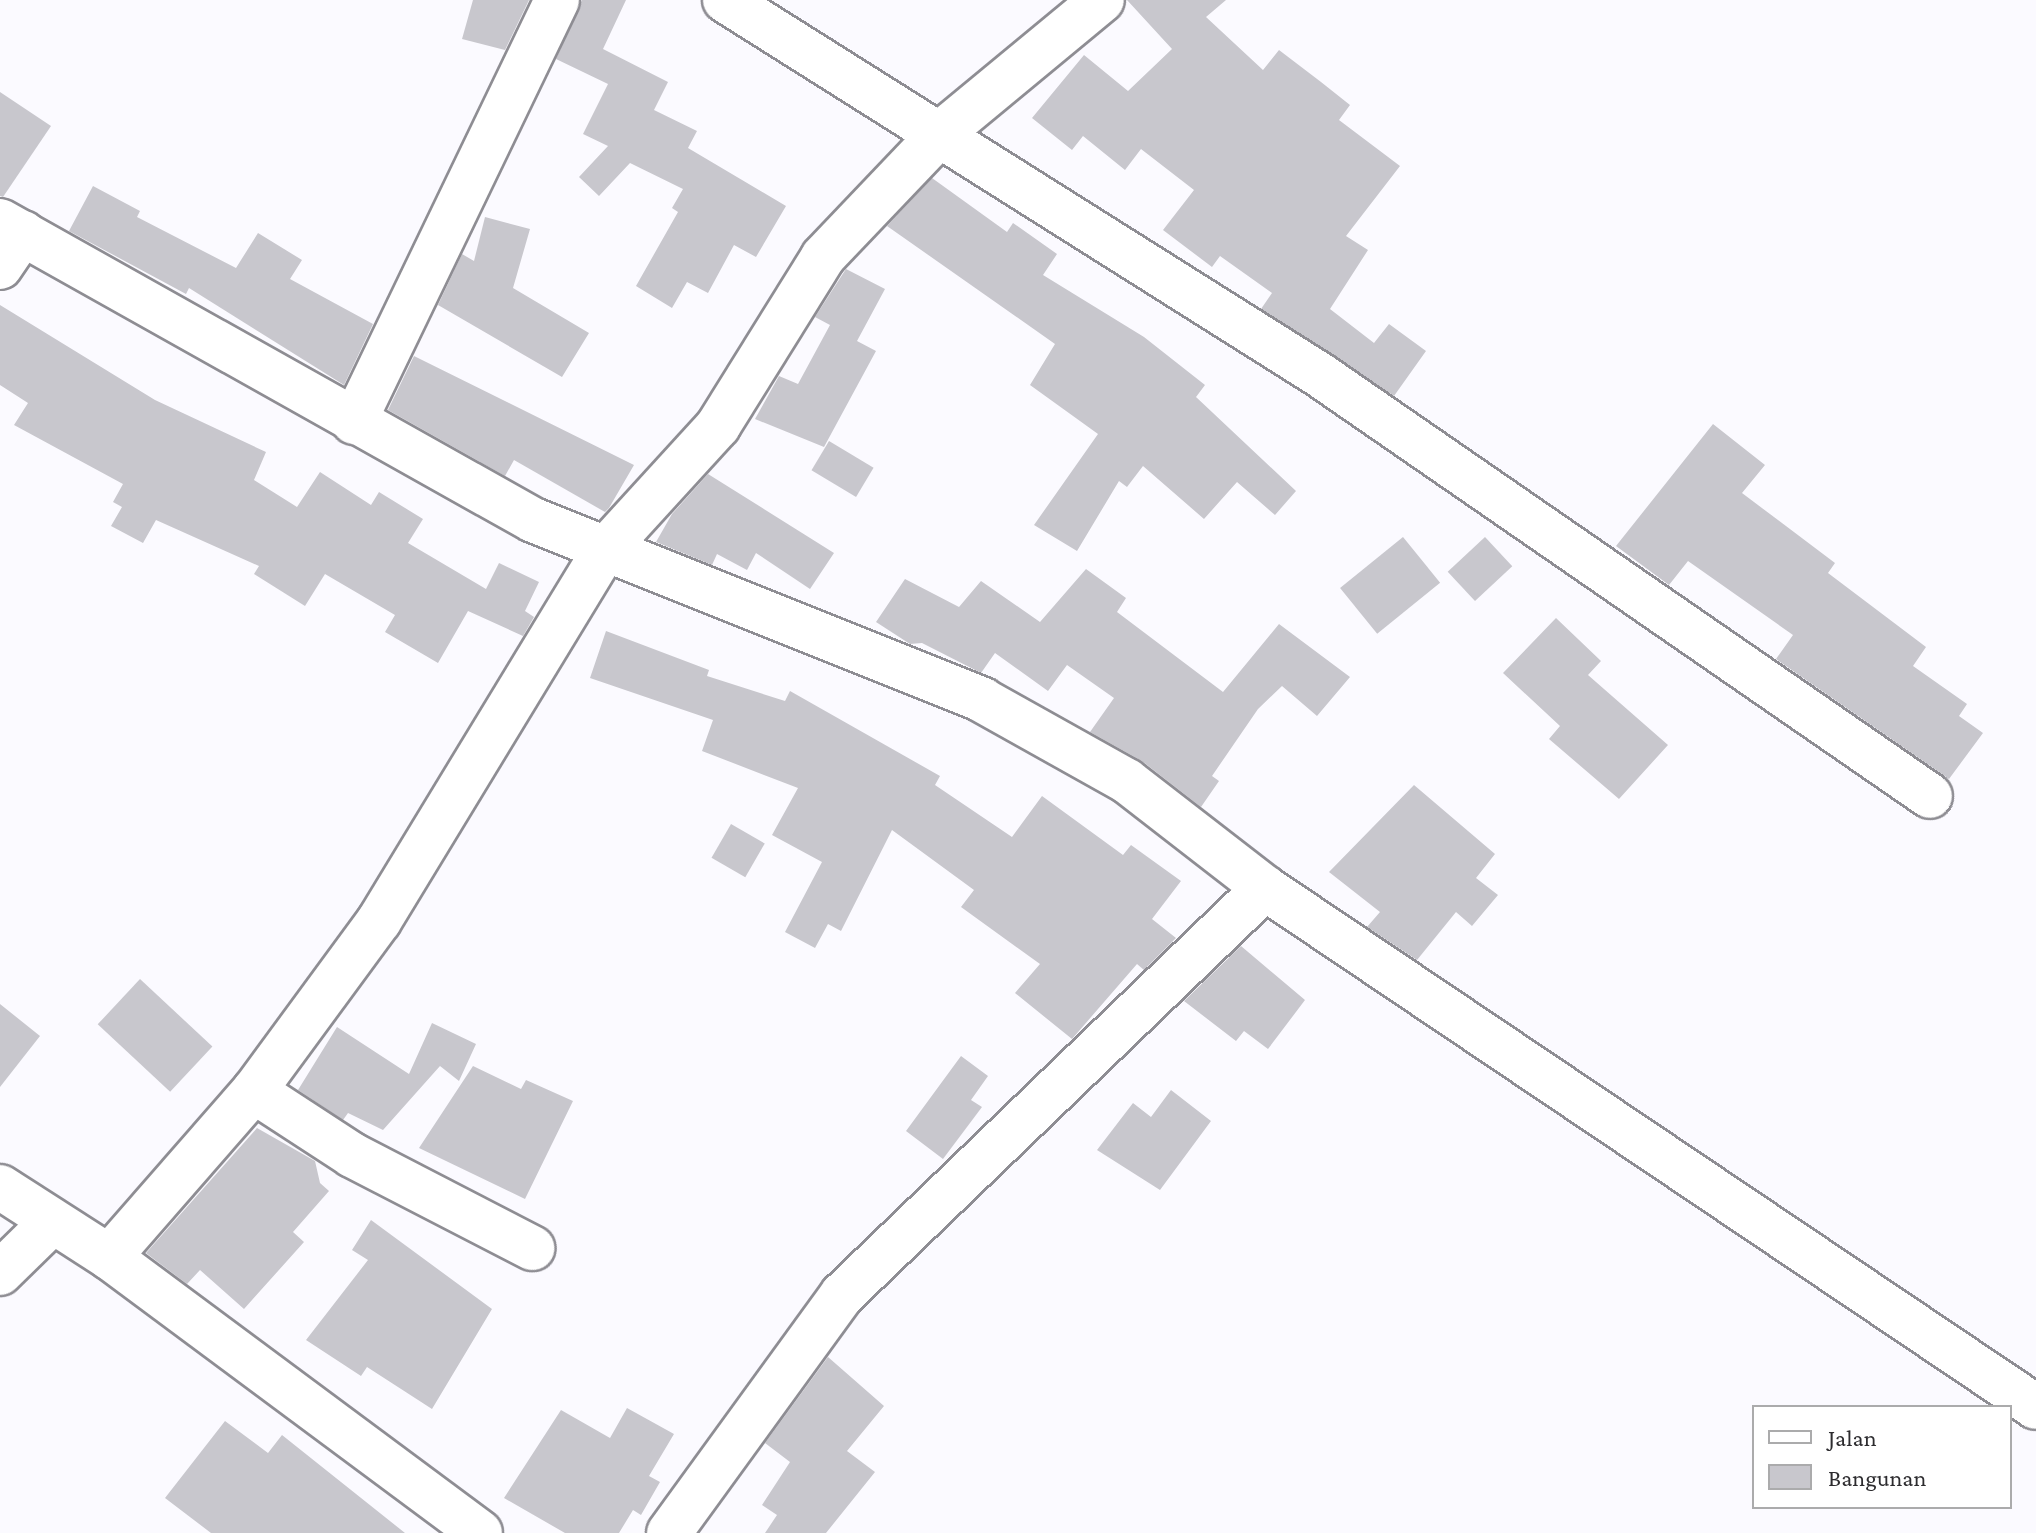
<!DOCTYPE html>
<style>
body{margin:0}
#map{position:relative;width:2036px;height:1533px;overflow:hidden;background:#fbfaff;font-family:"Crimson Pro",serif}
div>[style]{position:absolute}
.building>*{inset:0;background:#c8c7cd;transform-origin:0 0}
.roads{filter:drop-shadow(2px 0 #8e8d93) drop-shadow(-2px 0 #8e8d93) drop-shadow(0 2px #8e8d93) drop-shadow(0 -2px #8e8d93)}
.minor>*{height:44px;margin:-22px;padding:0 22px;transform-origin:22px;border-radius:22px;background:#fff}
span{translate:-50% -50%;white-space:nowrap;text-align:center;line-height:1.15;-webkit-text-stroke:6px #fff;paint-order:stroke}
.legend{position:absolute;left:1752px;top:1405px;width:260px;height:104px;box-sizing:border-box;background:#fff;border:2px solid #ababac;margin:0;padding:10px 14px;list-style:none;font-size:24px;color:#2d2c2f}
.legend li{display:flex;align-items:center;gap:16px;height:40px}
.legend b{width:40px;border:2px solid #ababac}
</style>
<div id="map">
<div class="building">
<i style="clip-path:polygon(473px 0,529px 0,505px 50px,462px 39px)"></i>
<i style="clip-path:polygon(582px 0,626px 0,603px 49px,668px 82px,654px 110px,697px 131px,688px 148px,786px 206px,756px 257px,734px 245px,708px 293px,687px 282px,672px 308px,636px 286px,678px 212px,672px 208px,683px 189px,630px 163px,599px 196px,579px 177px,608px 146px,583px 134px,608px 84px,556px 59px)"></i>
<i style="clip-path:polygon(1127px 0,1226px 0,1206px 17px,1263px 70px,1279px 50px,1321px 82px,1350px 105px,1339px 120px,1400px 166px,1346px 236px,1368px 250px,1330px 309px,1374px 343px,1389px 324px,1426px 351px,1394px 396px,1261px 309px,1272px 293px,1220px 256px,1212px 267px,1163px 230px,1194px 190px,1141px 149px,1125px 170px,1083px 136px,1072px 150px,1032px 118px,1084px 55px,1128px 91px,1172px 49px)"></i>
<i style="clip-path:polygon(0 92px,51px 126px,3px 197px,0 196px)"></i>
<i style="clip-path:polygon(932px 178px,1007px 232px,1013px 223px,1057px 254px,1043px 275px,1144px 337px,1205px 385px,1196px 397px,1296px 491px,1275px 515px,1237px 482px,1204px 519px,1143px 466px,1127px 487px,1119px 481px,1077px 551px,1034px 525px,1098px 434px,1030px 385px,1055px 344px,887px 226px)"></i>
<i style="clip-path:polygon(93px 186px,140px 211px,137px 217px,236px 268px,258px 233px,302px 260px,290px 279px,373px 324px,344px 385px,189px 288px,186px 294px,69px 231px)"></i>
<i style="clip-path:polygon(485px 217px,530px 229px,513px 288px,589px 333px,562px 377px,438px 305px,462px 254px,474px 261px)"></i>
<i style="clip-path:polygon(846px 269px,885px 289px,857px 341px,876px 351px,824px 447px,755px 419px,779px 376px,798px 384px,830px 325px,815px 317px)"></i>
<i style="clip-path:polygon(0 305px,155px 400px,266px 452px,254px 480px,297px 507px,320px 472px,371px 505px,379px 492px,423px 519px,408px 543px,486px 589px,499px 563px,539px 582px,525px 611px,534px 617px,523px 636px,468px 611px,438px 663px,385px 632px,395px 615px,325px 574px,305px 606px,254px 574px,259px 566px,156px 520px,143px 543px,111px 526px,122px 507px,113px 502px,123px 484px,14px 425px,28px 403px,0 385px)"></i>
<i style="clip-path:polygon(414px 356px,634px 465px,609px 508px,605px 512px,514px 460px,505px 476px,388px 410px)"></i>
<i style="clip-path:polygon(1713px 424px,1765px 465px,1742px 493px,1835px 563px,1828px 573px,1926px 647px,1913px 666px,1967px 704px,1959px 716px,1983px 733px,1949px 779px,1776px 659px,1793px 635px,1688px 561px,1669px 585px,1616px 546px)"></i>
<i style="left:829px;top:441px;width:52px;height:34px;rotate:31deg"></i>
<i style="clip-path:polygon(708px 474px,834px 553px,810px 589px,756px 553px,747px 570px,717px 554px,712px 565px,656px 542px,672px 514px)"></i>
<i style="left:1403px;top:537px;width:59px;height:81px;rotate:51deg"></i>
<i style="left:1485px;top:537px;width:40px;height:51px;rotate:47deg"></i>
<i style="clip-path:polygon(1086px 569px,1126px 598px,1117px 612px,1223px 692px,1279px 624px,1350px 677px,1317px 716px,1282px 686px,1258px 709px,1212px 776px,1219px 781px,1201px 807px,1142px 761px,1090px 732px,1114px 698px,1067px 665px,1048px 691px,995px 653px,981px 673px,922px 643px,910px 644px,876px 622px,905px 579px,959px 607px,981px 581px,1040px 622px)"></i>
<i style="clip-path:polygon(1556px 618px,1601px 661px,1588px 675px,1668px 745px,1619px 799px,1549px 739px,1560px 726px,1503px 673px)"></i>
<i style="clip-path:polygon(606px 631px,709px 670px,707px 676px,785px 701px,790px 691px,940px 776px,935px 785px,1012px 837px,1042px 796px,1123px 855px,1131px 845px,1181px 881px,1152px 919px,1176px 938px,1144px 970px,1137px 964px,1072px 1039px,1015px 993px,1040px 964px,961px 907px,974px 890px,892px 830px,841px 931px,828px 924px,815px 948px,785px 932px,822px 862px,772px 835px,798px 788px,702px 751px,713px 720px,590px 678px)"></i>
<i style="clip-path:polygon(1414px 785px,1495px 854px,1476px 878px,1498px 895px,1472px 926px,1456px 912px,1417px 960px,1367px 927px,1380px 912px,1329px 872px)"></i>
<i style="left:731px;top:824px;width:39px;height:39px;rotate:30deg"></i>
<i style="clip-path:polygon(1241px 946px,1305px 1000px,1268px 1049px,1244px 1031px,1236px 1041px,1184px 1001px)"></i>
<i style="left:140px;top:979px;width:99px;height:62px;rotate:43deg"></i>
<i style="clip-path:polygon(0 1004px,40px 1036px,0 1087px)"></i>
<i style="clip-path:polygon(432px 1023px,476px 1044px,459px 1081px,440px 1066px,383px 1130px,348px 1113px,343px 1120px,298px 1090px,337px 1027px,409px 1074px)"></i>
<i style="clip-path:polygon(961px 1056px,988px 1076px,971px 1100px,982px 1107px,943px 1159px,906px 1131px)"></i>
<i style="clip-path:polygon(473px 1066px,521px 1089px,526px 1080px,573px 1101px,525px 1199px,419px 1148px)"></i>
<i style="clip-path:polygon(1171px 1090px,1211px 1121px,1160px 1190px,1097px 1150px,1133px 1103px,1151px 1117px)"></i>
<i style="clip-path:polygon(257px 1128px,315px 1161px,320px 1183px,329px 1191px,293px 1232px,304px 1242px,244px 1309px,200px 1270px,187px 1284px,146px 1253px)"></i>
<i style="clip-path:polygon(371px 1220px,492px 1309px,432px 1409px,367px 1367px,361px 1376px,306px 1340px,368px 1260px,352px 1250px)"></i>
<i style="clip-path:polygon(828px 1357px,884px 1406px,847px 1451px,875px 1472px,826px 1533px,765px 1533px,777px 1515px,762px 1505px,790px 1462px,765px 1443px)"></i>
<i style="clip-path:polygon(627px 1408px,674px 1434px,649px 1476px,660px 1482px,641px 1515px,633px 1510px,619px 1533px,565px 1533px,504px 1498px,561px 1410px,610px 1438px)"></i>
<i style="clip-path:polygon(225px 1421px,268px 1453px,282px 1435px,405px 1533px,211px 1533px,165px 1498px)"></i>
</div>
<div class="roads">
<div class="minor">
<i style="left:725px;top:0;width:703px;rotate:32.22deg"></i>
<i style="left:1320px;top:375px;width:741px;rotate:34.61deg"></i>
<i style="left:0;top:221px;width:611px;rotate:29.29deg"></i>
<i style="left:533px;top:520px;width:484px;rotate:21.8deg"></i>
<i style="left:982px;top:700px;width:166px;rotate:29.2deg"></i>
<i style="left:1127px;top:781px;width:175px;rotate:37.8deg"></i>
<i style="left:1265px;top:888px;width:929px;rotate:33.95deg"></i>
<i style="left:0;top:267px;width:41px;rotate:-55.9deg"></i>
<i style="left:354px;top:422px;width:468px;rotate:-64.3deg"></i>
<i style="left:254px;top:1091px;width:117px;rotate:33.1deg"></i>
<i style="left:352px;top:1155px;width:203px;rotate:27.3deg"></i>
<i style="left:0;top:1187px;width:130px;rotate:32.7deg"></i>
<i style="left:109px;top:1257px;width:462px;rotate:36.6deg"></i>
<i style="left:109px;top:1257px;width:220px;rotate:-48.9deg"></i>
<i style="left:254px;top:1091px;width:211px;rotate:-53.7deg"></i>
<i style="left:379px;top:921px;width:432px;rotate:-58.7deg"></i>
<i style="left:603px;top:552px;width:171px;rotate:-47.6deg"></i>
<i style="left:718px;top:426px;width:199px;rotate:-58.1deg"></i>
<i style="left:823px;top:257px;width:170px;rotate:-46.4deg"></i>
<i style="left:940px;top:134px;width:210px;rotate:-39.6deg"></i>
<i style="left:0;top:1273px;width:73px;rotate:-44.4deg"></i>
<i style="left:669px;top:1533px;width:294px;rotate:-54deg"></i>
<i style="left:842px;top:1295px;width:587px;rotate:-43.9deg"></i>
</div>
</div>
<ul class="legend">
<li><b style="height:10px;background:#fff"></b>Jalan</li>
<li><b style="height:22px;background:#c8c7cd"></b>Bangunan</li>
</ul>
</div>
